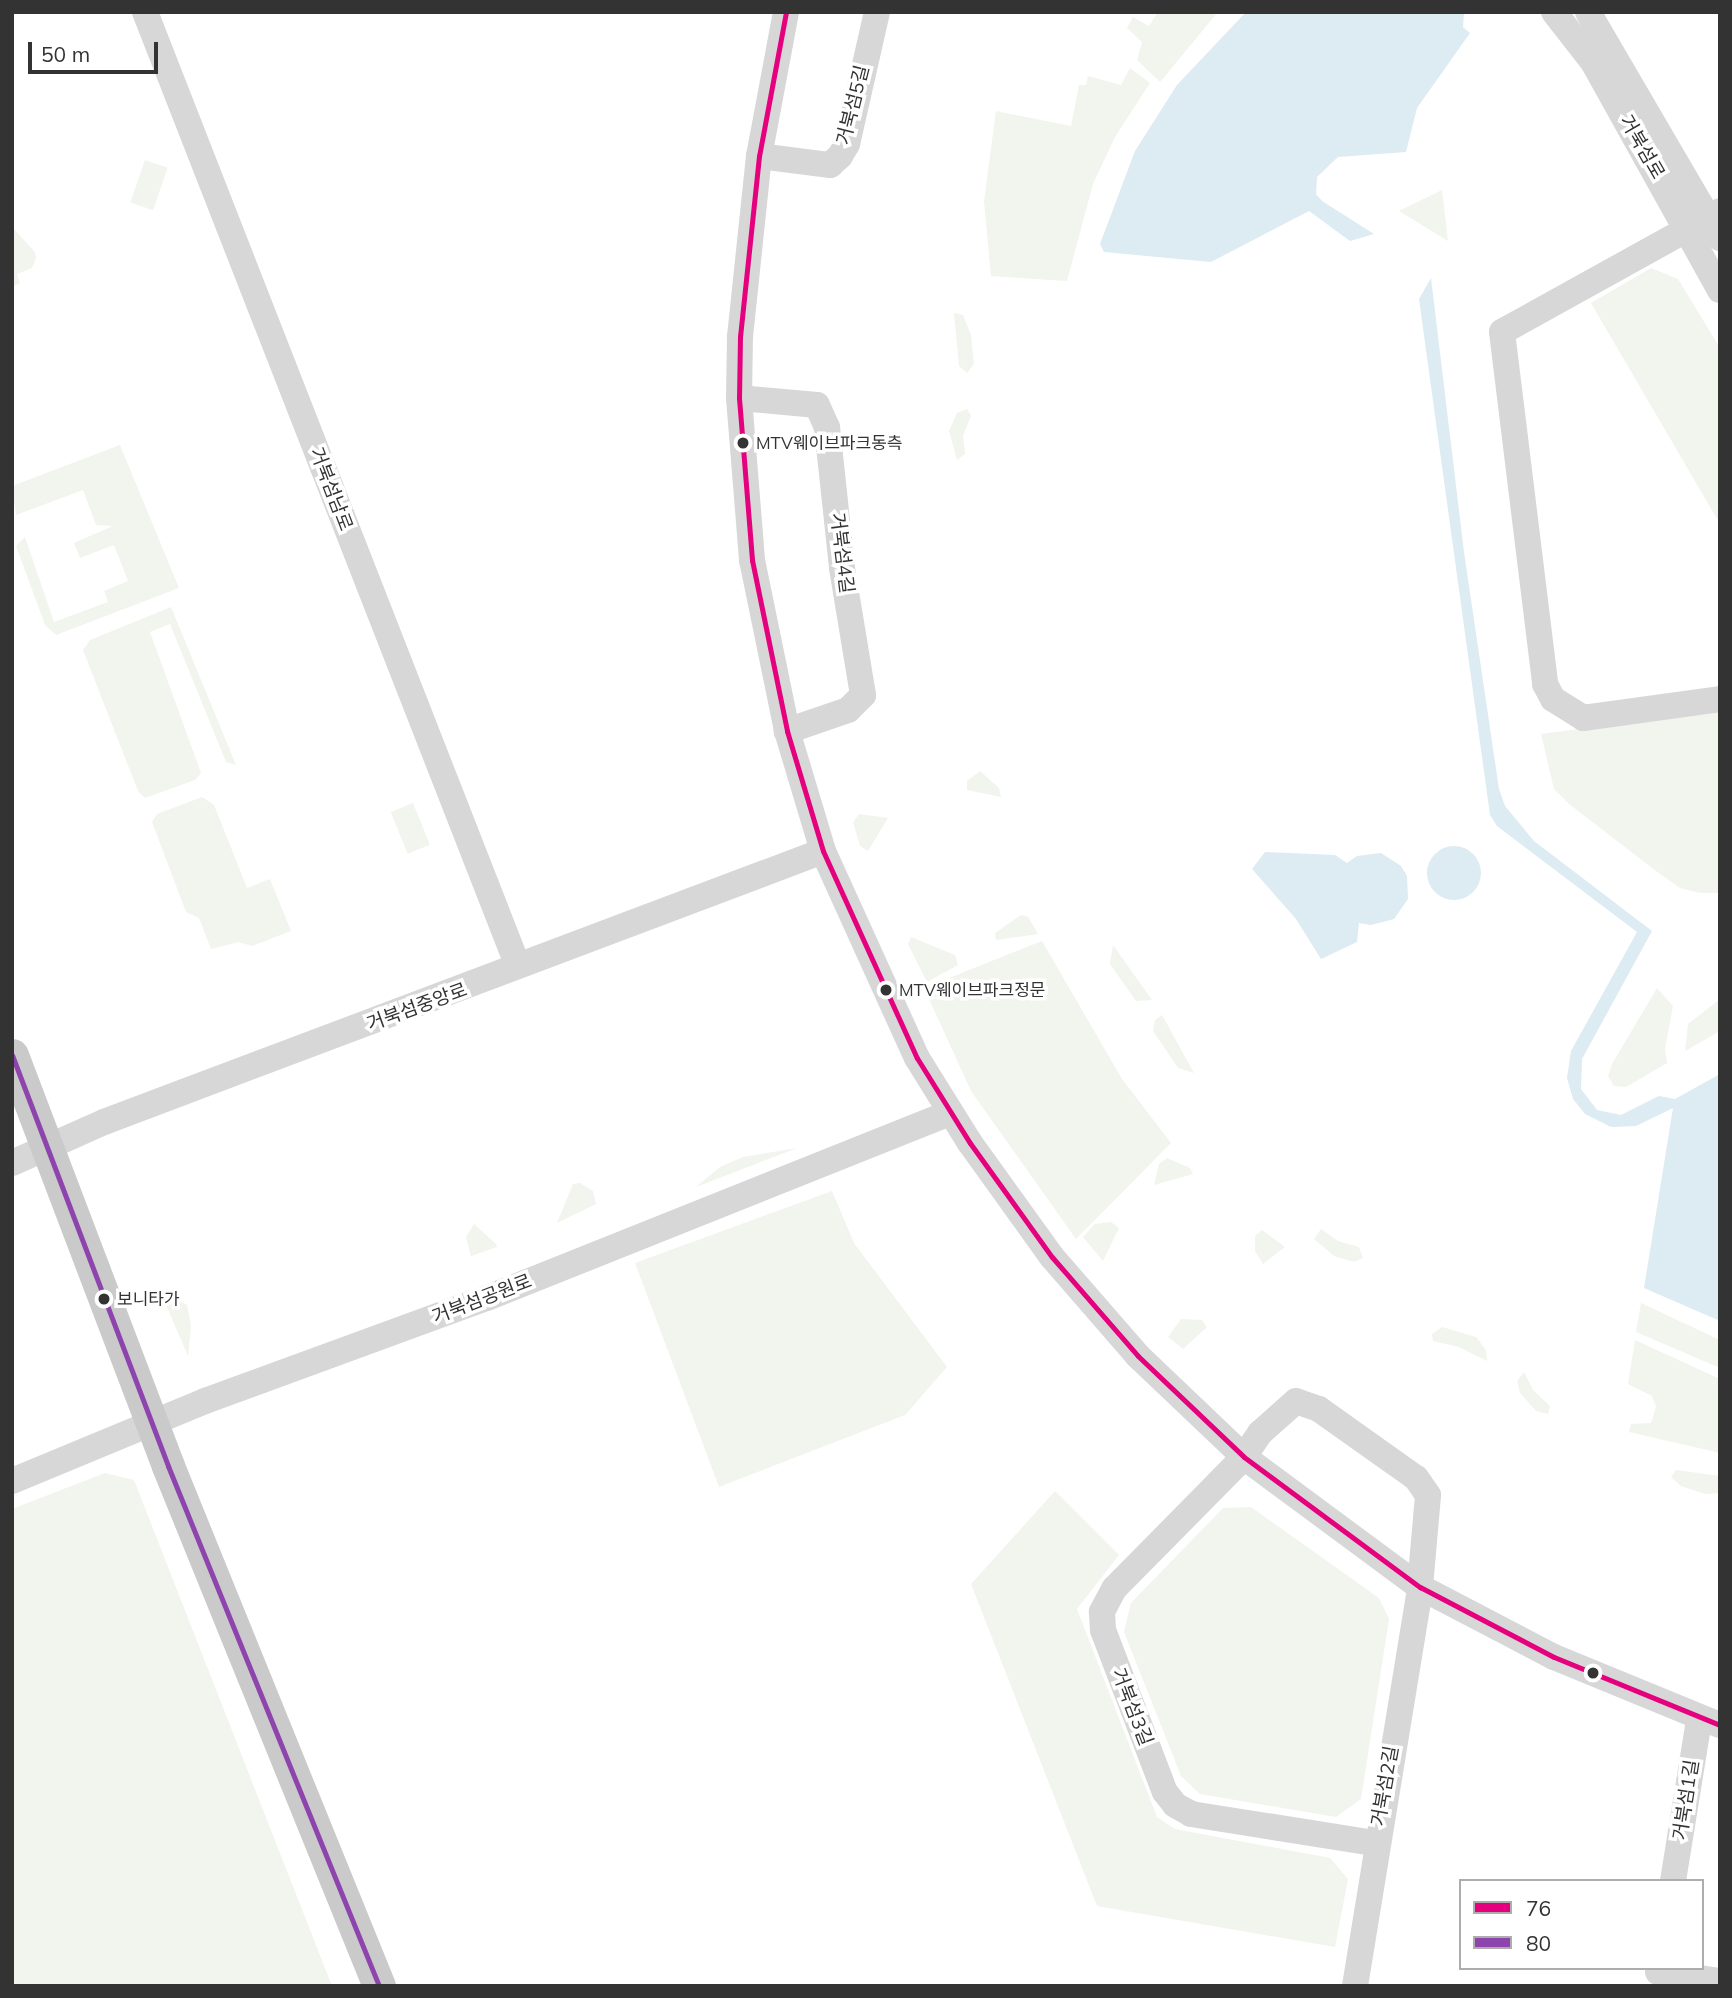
<!DOCTYPE html>
<meta charset="utf-8">
<style>
body{margin:0}
#map{position:relative;width:1732px;height:1998px;overflow:hidden;background:#fff;font-family:Mulish,"Noto Sans KR",sans-serif}
div>[style]{position:absolute}
.green>*{inset:0;background:#f1f5ed;transform-origin:0 0}
.water>*{inset:0;background:#ddebf3}
.round{border-radius:50%}
.minor>*{height:26px;margin:-13px;padding:0 13px;transform-origin:13px;border-radius:13px;background:#d7d7d7}
.major>*{height:33px;margin:-16.5px;padding:0 16.5px;transform-origin:16.5px;border-radius:16.5px;background:#cacaca}
.bus-1>*{height:5px;margin:-2.5px;padding:0 2.5px;transform-origin:2.5px;border-radius:2.5px;background:#e5007d}
.bus-2>*{height:5px;margin:-2.5px;padding:0 2.5px;transform-origin:2.5px;border-radius:2.5px;background:#8e44ad}
.dots>*{width:19px;height:19px;translate:-50% -50%;box-sizing:border-box;border:4px solid #fff;border-radius:50%}
span{translate:-50% -50%;white-space:nowrap;text-align:center;line-height:1.15;-webkit-text-stroke:7px #fff;paint-order:stroke}
.bus-label{font-size:17px;color:#333}
.left{translate:0 -50%;text-align:left}
.street-label{font-size:19px;color:#333}
.frame{position:absolute;inset:0;border:14px solid #333;pointer-events:none}
.legend{position:absolute;left:1459px;top:1879px;width:245px;height:91px;box-sizing:border-box;background:#fff;border:2px solid #adadad;margin:0;padding:9px 12px;list-style:none;font-size:21px;color:#333}
.legend li{display:flex;align-items:center;gap:14px;height:35px}
.legend b{width:35px;border:2px solid #adadad}
.scale{position:absolute;left:28px;top:42px;width:130px;height:32px;box-sizing:border-box;border:4px solid #333;border-top:0;padding-left:9px;font-size:21px;line-height:24px;white-space:nowrap;color:#333;-webkit-text-stroke:5px #fff;paint-order:stroke}
</style>
<div id="map">
<div class="green">
<i style="clip-path:polygon(1158px 12px,1218px 12px,1160px 82px,1137px 60px,1142px 42px,1127px 28px,1133px 17px,1149px 26px)"></i>
<i style="clip-path:polygon(1130px 68px,1150px 83px,1115px 137px,1093px 184px,1067px 281px,991px 276px,984px 201px,996px 111px,1071px 126px,1079px 85px,1086px 85px,1088px 76px,1121px 85px)"></i>
<i style="left:145px;top:160px;width:24px;height:45px;rotate:19deg"></i>
<i style="clip-path:polygon(1442px 190px,1448px 241px,1399px 211px)"></i>
<i style="clip-path:polygon(12px 227px,35px 252px,36px 258px,32px 268px,17px 274px,20px 283px,12px 287px)"></i>
<i style="clip-path:polygon(1651px 268px,1678px 279px,1720px 348px,1720px 524px,1591px 303px)"></i>
<i style="clip-path:polygon(954px 313px,963px 315px,971px 335px,974px 364px,967px 373px,959px 366px)"></i>
<i style="clip-path:polygon(967px 409px,971px 416px,963px 436px,965px 454px,957px 460px,949px 431px,957px 413px)"></i>
<i style="clip-path:polygon(120px 445px,179px 588px,56px 635px,45px 625px,16px 546px,25px 537px,54px 622px,108px 602px,104px 591px,128px 581px,114px 545px,80px 558px,74px 543px,113px 526px,96px 525px,83px 490px,16px 515px,12px 486px)"></i>
<i style="clip-path:polygon(171px 607px,236px 765px,226px 762px,170px 624px,150px 632px,201px 773px,195px 780px,145px 798px,138px 791px,83px 650px,90px 640px)"></i>
<i style="clip-path:polygon(1720px 710px,1720px 893px,1700px 893px,1680px 888px,1656px 871px,1569px 804px,1554px 789px,1541px 734px)"></i>
<i style="clip-path:polygon(980px 771px,999px 788px,1001px 797px,967px 790px,967px 781px)"></i>
<i style="clip-path:polygon(202px 797px,214px 805px,247px 888px,270px 879px,291px 931px,252px 946px,238px 942px,211px 949px,199px 918px,186px 912px,152px 822px,157px 814px)"></i>
<i style="left:413px;top:803px;width:45px;height:24px;rotate:68deg"></i>
<i style="clip-path:polygon(859px 814px,888px 818px,868px 851px,860px 846px,853px 822px)"></i>
<i style="clip-path:polygon(1021px 915px,1028px 917px,1038px 934px,996px 940px,995px 933px)"></i>
<i style="clip-path:polygon(911px 937px,955px 955px,958px 965px,927px 982px,908px 944px)"></i>
<i style="clip-path:polygon(1042px 941px,1122px 1079px,1171px 1143px,1076px 1239px,971px 1091px,924px 988px)"></i>
<i style="clip-path:polygon(1113px 945px,1152px 1000px,1136px 1001px,1110px 964px)"></i>
<i style="clip-path:polygon(1657px 988px,1673px 1006px,1665px 1049px,1667px 1063px,1626px 1087px,1614px 1086px,1608px 1076px,1612px 1064px)"></i>
<i style="clip-path:polygon(1720px 999px,1720px 1031px,1685px 1051px,1688px 1024px)"></i>
<i style="clip-path:polygon(1162px 1015px,1194px 1073px,1178px 1068px,1153px 1031px,1155px 1020px)"></i>
<i style="clip-path:polygon(797px 1148px,696px 1187px,720px 1167px,743px 1157px)"></i>
<i style="clip-path:polygon(1167px 1158px,1190px 1168px,1193px 1174px,1154px 1185px,1159px 1164px)"></i>
<i style="clip-path:polygon(580px 1183px,593px 1191px,596px 1204px,557px 1223px,573px 1184px)"></i>
<i style="clip-path:polygon(832px 1191px,854px 1243px,947px 1367px,905px 1415px,719px 1487px,635px 1263px)"></i>
<i style="clip-path:polygon(1111px 1222px,1119px 1228px,1103px 1261px,1083px 1237px,1095px 1224px)"></i>
<i style="clip-path:polygon(474px 1224px,496px 1244px,497px 1247px,471px 1256px,466px 1237px)"></i>
<i style="clip-path:polygon(1321px 1229px,1338px 1241px,1359px 1247px,1363px 1258px,1354px 1262px,1334px 1256px,1314px 1239px)"></i>
<i style="clip-path:polygon(1262px 1230px,1285px 1247px,1263px 1264px,1255px 1251px,1255px 1236px)"></i>
<i style="clip-path:polygon(160px 1291px,187px 1305px,191px 1326px,188px 1356px)"></i>
<i style="clip-path:polygon(1641px 1303px,1720px 1340px,1720px 1368px,1636px 1332px)"></i>
<i style="clip-path:polygon(1181px 1319px,1202px 1320px,1207px 1327px,1183px 1349px,1168px 1337px)"></i>
<i style="clip-path:polygon(1442px 1327px,1476px 1337px,1486px 1350px,1487px 1361px,1459px 1347px,1433px 1341px,1432px 1334px)"></i>
<i style="clip-path:polygon(1635px 1340px,1720px 1379px,1720px 1453px,1629px 1432px,1631px 1424px,1651px 1423px,1656px 1407px,1652px 1396px,1628px 1384px)"></i>
<i style="clip-path:polygon(1524px 1372px,1533px 1390px,1550px 1406px,1548px 1414px,1536px 1411px,1520px 1393px,1517px 1381px)"></i>
<i style="clip-path:polygon(1676px 1470px,1720px 1476px,1720px 1493px,1705px 1494px,1681px 1486px,1671px 1477px)"></i>
<i style="clip-path:polygon(105px 1473px,134px 1480px,332px 1986px,12px 1986px,12px 1509px)"></i>
<i style="clip-path:polygon(1055px 1491px,1119px 1555px,1077px 1609px,1157px 1817px,1175px 1829px,1330px 1858px,1348px 1879px,1335px 1947px,1097px 1906px,971px 1584px)"></i>
<i style="clip-path:polygon(1251px 1507px,1379px 1598px,1389px 1619px,1361px 1799px,1336px 1817px,1200px 1794px,1181px 1776px,1124px 1632px,1131px 1603px,1223px 1508px)"></i>
</div>
<div class="water">
<i style="clip-path:polygon(1246px 12px,1464px 12px,1463px 27px,1470px 33px,1417px 108px,1406px 152px,1338px 157px,1317px 177px,1316px 194px,1322px 201px,1374px 234px,1350px 241px,1309px 211px,1211px 262px,1104px 252px,1100px 244px,1135px 151px,1177px 85px)"></i>
<i style="clip-path:polygon(1431px 278px,1464px 552px,1499px 789px,1505px 806px,1534px 841px,1652px 931px,1582px 1059px,1581px 1089px,1597px 1110px,1621px 1115px,1659px 1096px,1675px 1099px,1720px 1074px,1720px 1321px,1644px 1288px,1673px 1108px,1636px 1126px,1611px 1127px,1585px 1114px,1573px 1099px,1567px 1078px,1571px 1051px,1637px 932px,1497px 826px,1490px 815px,1419px 299px)"></i>
<i class="round" style="left:1427px;top:846px;width:54px;height:54px"></i>
<i style="clip-path:polygon(1265px 852px,1335px 855px,1347px 863px,1357px 856px,1381px 853px,1401px 866px,1407px 876px,1408px 899px,1394px 919px,1371px 925px,1359px 923px,1357px 942px,1321px 959px,1296px 919px,1252px 869px)"></i>
</div>
<div class="minor">
<i style="left:145px;top:12px;width:1024px;rotate:68.65deg"></i>
<i style="left:786px;top:12px;width:147px;rotate:100.6deg"></i>
<i style="left:759px;top:156px;width:181px;rotate:96deg"></i>
<i style="left:740px;top:336px;width:62px;rotate:90.9deg"></i>
<i style="left:739px;top:398px;width:163px;rotate:85.4deg"></i>
<i style="left:752px;top:560px;width:175px;rotate:78.4deg"></i>
<i style="left:787px;top:731px;width:125px;rotate:73.3deg"></i>
<i style="left:823px;top:851px;width:227px;rotate:65.6deg"></i>
<i style="left:917px;top:1058px;width:100px;rotate:58.1deg"></i>
<i style="left:970px;top:1143px;width:140px;rotate:54.3deg"></i>
<i style="left:1052px;top:1257px;width:131px;rotate:49deg"></i>
<i style="left:1138px;top:1356px;width:146px;rotate:43.6deg"></i>
<i style="left:1244px;top:1457px;width:219px;rotate:36.5deg"></i>
<i style="left:1420px;top:1587px;width:151px;rotate:27.6deg"></i>
<i style="left:1554px;top:1657px;width:179px;rotate:22.3deg"></i>
<i style="left:1554px;top:12px;width:63px;rotate:52deg"></i>
<i style="left:1593px;top:62px;width:261px;rotate:60.9deg"></i>
<i style="left:1588px;top:12px;width:262px;rotate:59.7deg"></i>
<i style="left:759px;top:156px;width:72px;rotate:7.2deg"></i>
<i style="left:830px;top:165px;width:13px;rotate:-42deg"></i>
<i style="left:840px;top:156px;width:14px;rotate:-60deg"></i>
<i style="left:847px;top:144px;width:135px;rotate:-77.2deg"></i>
<i style="left:1720px;top:211px;width:249px;rotate:151deg"></i>
<i style="left:1502px;top:332px;width:355px;rotate:83deg"></i>
<i style="left:1545px;top:684px;width:17px;rotate:62deg"></i>
<i style="left:1553px;top:699px;width:36px;rotate:32deg"></i>
<i style="left:1583px;top:718px;width:138px;rotate:-7.9deg"></i>
<i style="left:739px;top:398px;width:78px;rotate:5.1deg"></i>
<i style="left:817px;top:405px;width:24px;rotate:66deg"></i>
<i style="left:827px;top:427px;width:142px;rotate:83.9deg"></i>
<i style="left:842px;top:568px;width:129px;rotate:80.6deg"></i>
<i style="left:863px;top:695px;width:21px;rotate:135deg"></i>
<i style="left:848px;top:710px;width:65px;rotate:161deg"></i>
<i style="left:12px;top:1163px;width:101px;rotate:-24deg"></i>
<i style="left:104px;top:1122px;width:768px;rotate:-20.65deg"></i>
<i style="left:12px;top:1481px;width:209px;rotate:-22.5deg"></i>
<i style="left:205px;top:1401px;width:300px;rotate:-20.1deg"></i>
<i style="left:487px;top:1298px;width:498px;rotate:-21.8deg"></i>
<i style="left:1673px;top:1881px;width:163px;rotate:-80.8deg"></i>
<i style="left:1658px;top:1972px;width:63px;rotate:8.3deg"></i>
<i style="left:1355px;top:1986px;width:404px;rotate:-80.7deg"></i>
<i style="left:1420px;top:1587px;width:92px;rotate:-85deg"></i>
<i style="left:1428px;top:1495px;width:21px;rotate:-125deg"></i>
<i style="left:1416px;top:1478px;width:119px;rotate:-144.6deg"></i>
<i style="left:1319px;top:1409px;width:24px;rotate:-161deg"></i>
<i style="left:1296px;top:1401px;width:48px;rotate:138.4deg"></i>
<i style="left:1260px;top:1433px;width:29px;rotate:124deg"></i>
<i style="left:1244px;top:1457px;width:185px;rotate:134.6deg"></i>
<i style="left:1114px;top:1589px;width:26px;rotate:118deg"></i>
<i style="left:1102px;top:1612px;width:18px;rotate:87deg"></i>
<i style="left:1103px;top:1630px;width:173px;rotate:69.1deg"></i>
<i style="left:1165px;top:1792px;width:16px;rotate:52deg"></i>
<i style="left:1175px;top:1805px;width:18px;rotate:29deg"></i>
<i style="left:1191px;top:1814px;width:186px;rotate:9deg"></i>
</div>
<div class="major">
<i style="left:12px;top:1055px;width:440px;rotate:69.2deg"></i>
<i style="left:168px;top:1466px;width:561px;rotate:67.91deg"></i>
</div>
<div class="bus-1">
<i style="left:786px;top:12px;width:147px;rotate:100.6deg"></i>
<i style="left:759px;top:156px;width:181px;rotate:96deg"></i>
<i style="left:740px;top:336px;width:62px;rotate:90.9deg"></i>
<i style="left:739px;top:398px;width:163px;rotate:85.4deg"></i>
<i style="left:752px;top:560px;width:175px;rotate:78.4deg"></i>
<i style="left:787px;top:731px;width:125px;rotate:73.3deg"></i>
<i style="left:823px;top:851px;width:227px;rotate:65.6deg"></i>
<i style="left:917px;top:1058px;width:100px;rotate:58.1deg"></i>
<i style="left:970px;top:1143px;width:140px;rotate:54.3deg"></i>
<i style="left:1052px;top:1257px;width:131px;rotate:49deg"></i>
<i style="left:1138px;top:1356px;width:146px;rotate:43.6deg"></i>
<i style="left:1244px;top:1457px;width:219px;rotate:36.5deg"></i>
<i style="left:1420px;top:1587px;width:151px;rotate:27.6deg"></i>
<i style="left:1554px;top:1657px;width:179px;rotate:22.3deg"></i>
</div>
<div class="bus-2">
<i style="left:12px;top:1055px;width:440px;rotate:69.2deg"></i>
<i style="left:168px;top:1466px;width:561px;rotate:67.91deg"></i>
</div>
<div class="dots">
<i style="left:743px;top:443px;background:#333"></i>
<i style="left:886px;top:990px;background:#333"></i>
<i style="left:104px;top:1299px;background:#333"></i>
<i style="left:1593px;top:1673px;background:#333"></i>
</div>
<div class="bus-label">
<span class="left" style="left:756px;top:443px">MTV웨이브파크동측</span>
<span class="left" style="left:899px;top:990px">MTV웨이브파크정문</span>
<span class="left" style="left:117px;top:1299px">보니타가</span>
</div>
<div class="street-label">
<span style="left:853px;top:105px;rotate:-76deg">거북섬5길</span>
<span style="left:1642px;top:147px;rotate:60deg">거북섬로</span>
<span style="left:331px;top:489px;rotate:69deg">거북섬남로</span>
<span style="left:842px;top:553px;rotate:83deg">거북섬4길</span>
<span style="left:417px;top:1007px;rotate:-20deg">거북섬중앙로</span>
<span style="left:482px;top:1299px;rotate:-21deg">거북섬공원로</span>
<span style="left:1132px;top:1707px;rotate:69deg">거북섬3길</span>
<span style="left:1385px;top:1786px;rotate:-80deg">거북섬2길</span>
<span style="left:1686px;top:1800px;rotate:-81deg">거북섬1길</span>
</div>
<div class="frame"></div>
<ul class="legend">
<li><b style="height:9px;background:#e5007d"></b>76</li>
<li><b style="height:9px;background:#8e44ad"></b>80</li>
</ul>
<div class="scale">50 m</div>
</div>
